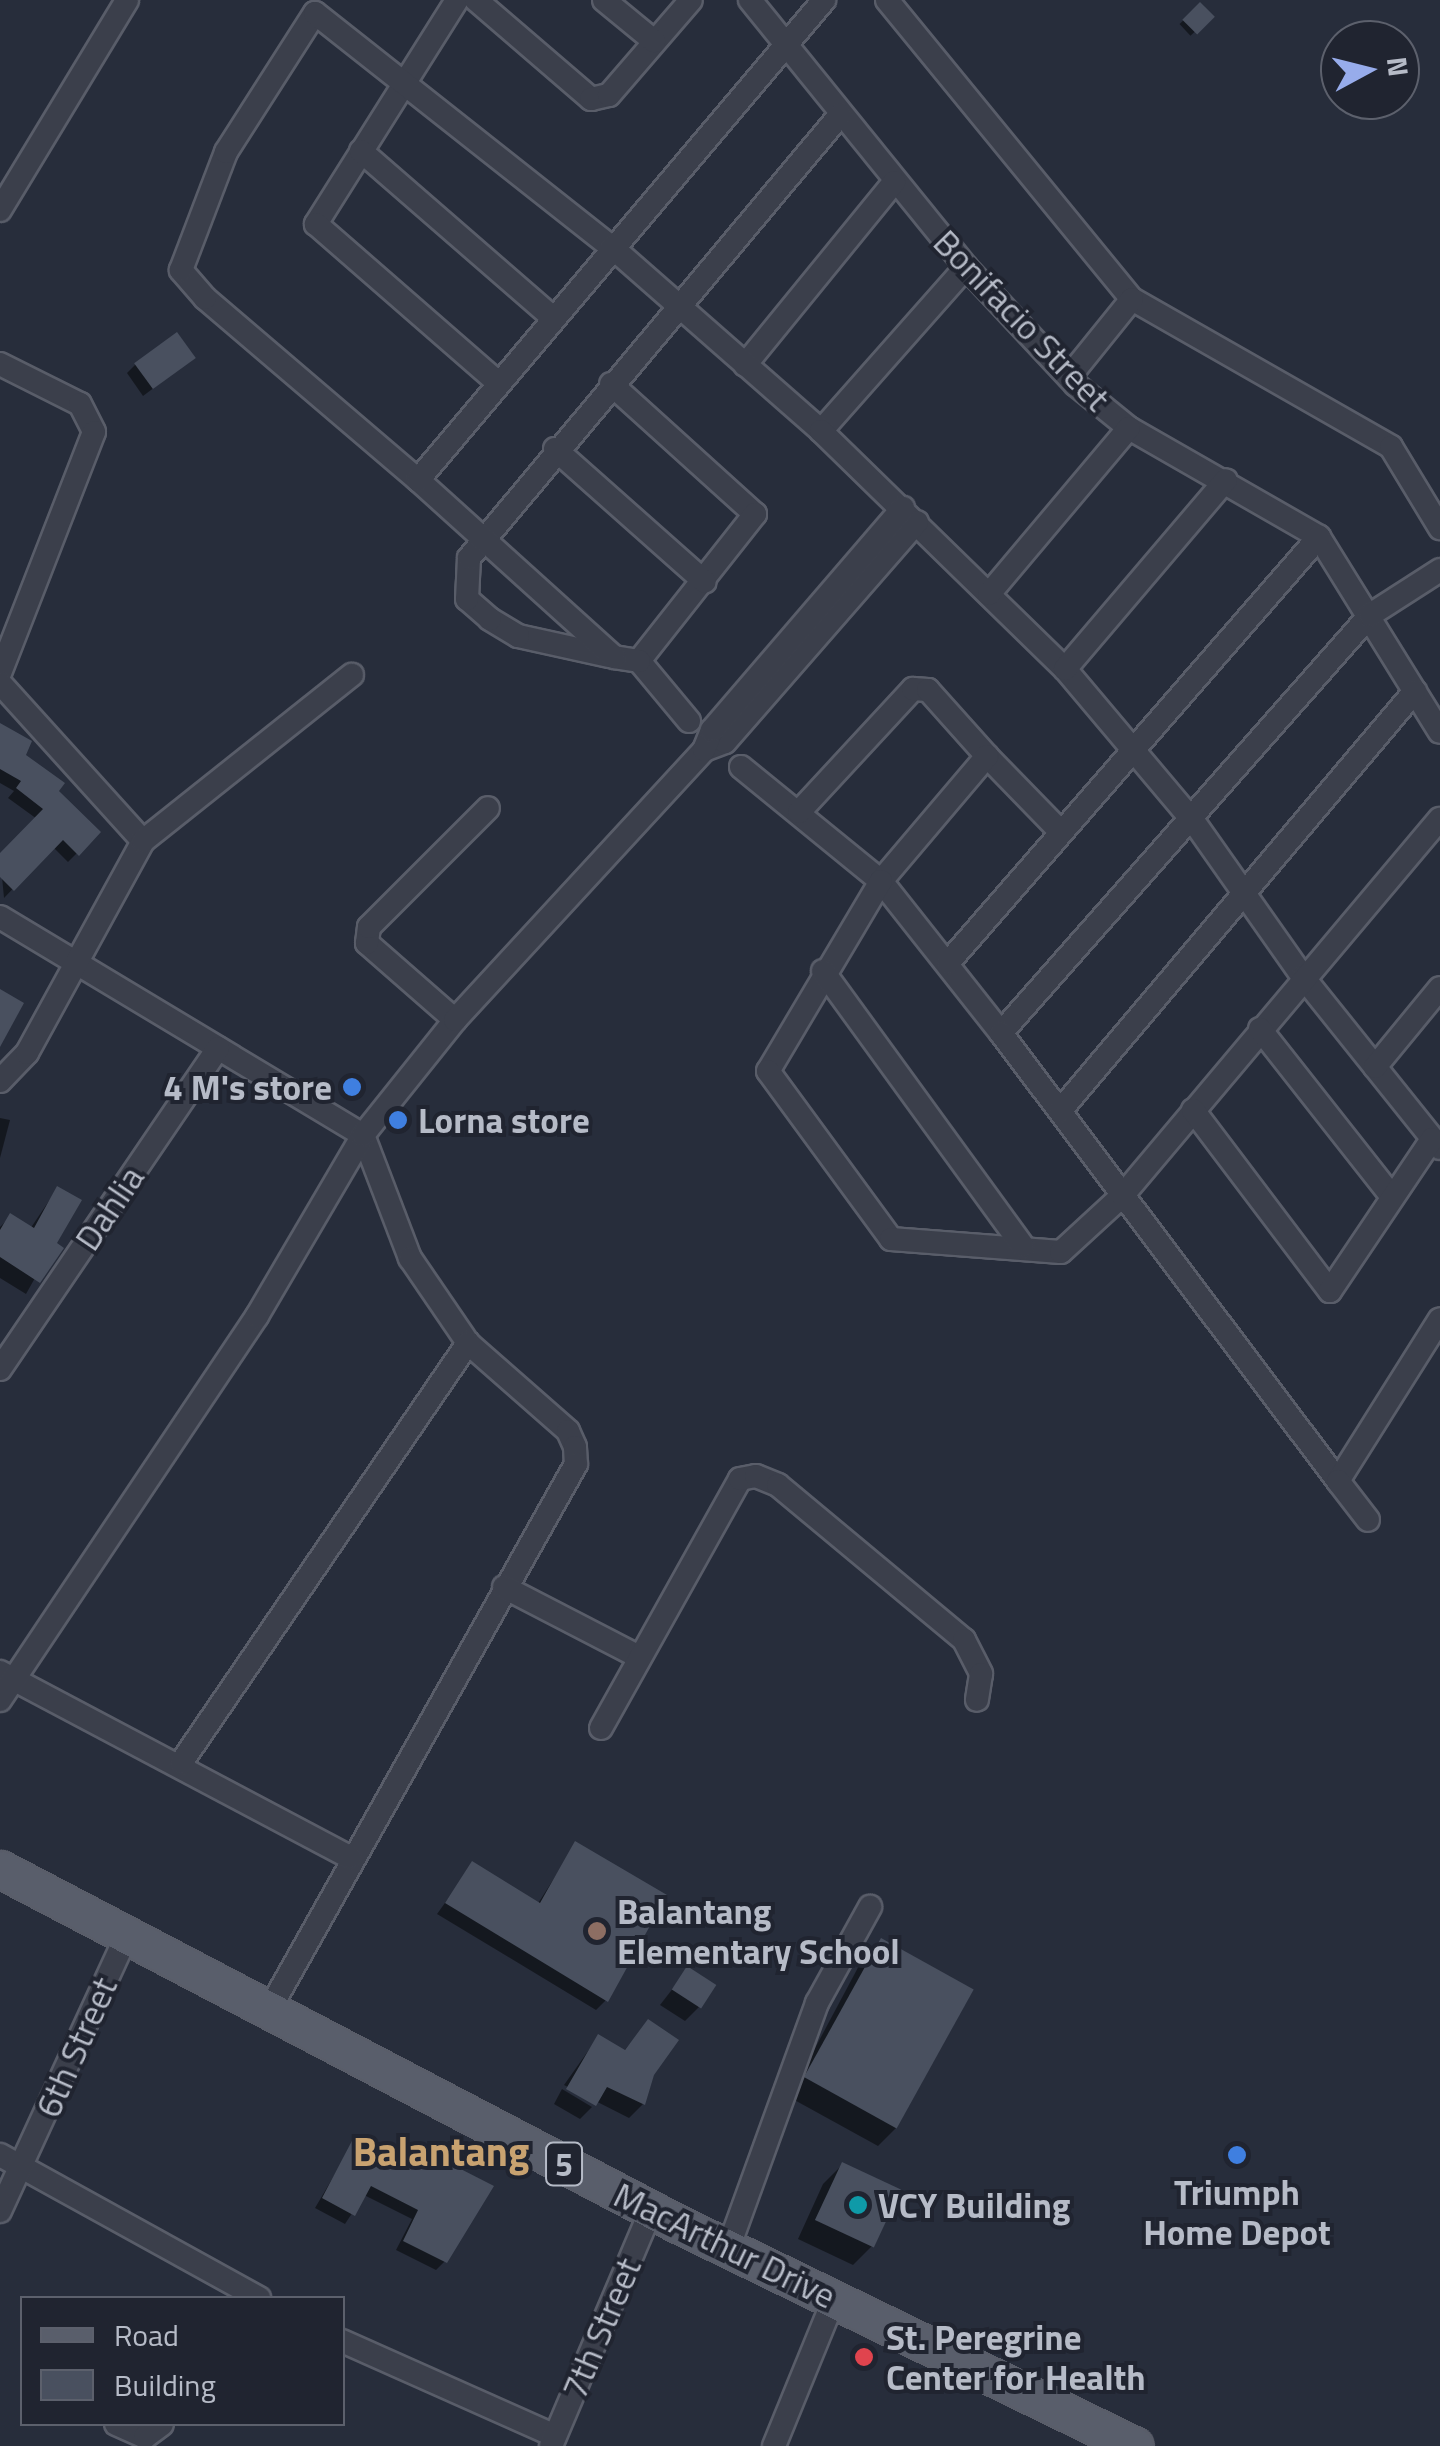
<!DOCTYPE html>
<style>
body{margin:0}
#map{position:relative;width:1440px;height:2446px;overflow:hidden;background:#272d3b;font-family:"Titillium Web",sans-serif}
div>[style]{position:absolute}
.shadow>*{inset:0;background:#0007;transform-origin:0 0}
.building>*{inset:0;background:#49505f;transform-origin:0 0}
.roads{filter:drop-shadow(2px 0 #595d69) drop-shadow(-2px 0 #595d69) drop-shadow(0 2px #595d69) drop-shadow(0 -2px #595d69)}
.street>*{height:22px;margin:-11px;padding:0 11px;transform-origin:11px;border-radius:11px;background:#3b3f4b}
.primary>*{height:35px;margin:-17.5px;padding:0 17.5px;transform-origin:17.5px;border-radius:17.5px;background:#595e6b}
.dots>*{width:28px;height:28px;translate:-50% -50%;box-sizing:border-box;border:5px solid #202430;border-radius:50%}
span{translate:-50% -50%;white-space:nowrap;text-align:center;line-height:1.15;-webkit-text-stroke:8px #202430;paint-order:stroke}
.shield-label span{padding:2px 8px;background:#202430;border:2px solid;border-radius:8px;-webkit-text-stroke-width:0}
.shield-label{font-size:32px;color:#b6bbc7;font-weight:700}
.street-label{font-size:35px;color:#b6bbc7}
.poi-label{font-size:35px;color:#b6bbc7;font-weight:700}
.right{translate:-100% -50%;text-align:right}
.left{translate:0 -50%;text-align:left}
.quarter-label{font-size:40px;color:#c8a270;font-weight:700}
.legend{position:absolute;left:20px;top:2296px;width:325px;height:130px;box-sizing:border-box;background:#202430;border:2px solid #5c606c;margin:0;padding:12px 18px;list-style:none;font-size:30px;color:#b6bbc7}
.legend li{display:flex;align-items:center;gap:20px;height:50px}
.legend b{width:50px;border:2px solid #5c606c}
.north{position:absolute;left:1320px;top:20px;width:100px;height:100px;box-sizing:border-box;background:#202430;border:2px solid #5c606c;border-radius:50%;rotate:83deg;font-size:28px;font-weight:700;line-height:40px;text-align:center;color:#b6bbc7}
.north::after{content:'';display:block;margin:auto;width:35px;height:45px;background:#97aceb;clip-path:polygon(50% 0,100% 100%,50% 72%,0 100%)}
</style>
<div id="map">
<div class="shadow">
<i style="left:1200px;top:5px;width:16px;height:28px;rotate:47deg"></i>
<i style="clip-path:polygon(136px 364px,183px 366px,143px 396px,127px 373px)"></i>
<i style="clip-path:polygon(0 730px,98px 832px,68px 862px,53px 847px,4px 898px,0 856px,37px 819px,8px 798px,14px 791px,0 783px)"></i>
<i style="clip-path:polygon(0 1118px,10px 1120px,0 1158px)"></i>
<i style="clip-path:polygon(57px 1189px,54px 1244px,26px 1294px,0 1278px,0 1227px,11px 1216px,30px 1229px)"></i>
<i style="clip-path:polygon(576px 1844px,606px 2000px,596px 2010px,437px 1914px,473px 1864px,537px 1905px)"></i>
<i style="clip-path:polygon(881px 1941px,897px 2127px,878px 2146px,789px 2097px,862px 1960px)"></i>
<i style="clip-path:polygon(688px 1969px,699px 2007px,685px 2021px,660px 2005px)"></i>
<i style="clip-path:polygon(648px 2022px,652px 2074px,643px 2104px,629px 2118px,564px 2085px,598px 2037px,623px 2052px)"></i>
<i style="clip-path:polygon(562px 2089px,592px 2107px,580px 2119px,554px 2104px)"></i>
<i style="clip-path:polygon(356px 2138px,389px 2156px,400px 2141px,445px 2261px,436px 2270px,396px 2250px,412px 2219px,364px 2195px,345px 2224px,315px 2208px)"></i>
<i style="clip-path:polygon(842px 2165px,872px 2246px,853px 2265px,798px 2239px,823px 2184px)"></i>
</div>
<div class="building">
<i style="left:1200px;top:2px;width:21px;height:25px;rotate:45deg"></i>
<i style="left:177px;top:332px;width:32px;height:53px;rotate:54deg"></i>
<i style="clip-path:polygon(0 723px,32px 741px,26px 755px,65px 783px,59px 791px,101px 832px,79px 856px,63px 840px,14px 891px,0 877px,0 853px,43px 809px,16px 788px,21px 781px,0 769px)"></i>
<i style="clip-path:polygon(0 989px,24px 1003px,0 1047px)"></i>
<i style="clip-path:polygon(57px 1186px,82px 1200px,57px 1243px,64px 1248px,40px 1283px,0 1257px,0 1230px,10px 1213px,34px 1228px)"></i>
<i style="clip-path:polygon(575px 1841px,667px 1895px,608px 2002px,445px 1903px,472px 1861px,540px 1903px)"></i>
<i style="left:881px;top:1938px;width:106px;height:159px;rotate:29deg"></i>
<i style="left:687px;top:1966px;width:35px;height:28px;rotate:33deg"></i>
<i style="clip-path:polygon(648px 2019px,679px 2040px,654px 2075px,645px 2105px,607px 2087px,596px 2106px,566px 2089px,598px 2034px,625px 2050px)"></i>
<i style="clip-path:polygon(355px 2135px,392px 2154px,400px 2138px,494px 2186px,447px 2263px,403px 2241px,418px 2210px,371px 2186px,355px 2216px,322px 2198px)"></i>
<i style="left:842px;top:2162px;width:65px;height:64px;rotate:25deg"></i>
</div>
<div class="roads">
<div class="street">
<i style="left:457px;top:0;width:265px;rotate:122.2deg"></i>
<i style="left:316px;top:224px;width:242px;rotate:41.1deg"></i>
<i style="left:476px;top:0;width:152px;rotate:40.7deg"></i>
<i style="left:591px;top:99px;width:18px;rotate:-13deg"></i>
<i style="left:609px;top:95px;width:125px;rotate:-49.2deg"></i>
<i style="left:604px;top:0;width:65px;rotate:39.4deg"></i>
<i style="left:750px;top:0;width:343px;rotate:51deg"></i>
<i style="left:966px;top:267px;width:161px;rotate:47deg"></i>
<i style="left:1076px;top:385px;width:68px;rotate:39.1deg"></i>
<i style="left:1129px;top:428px;width:219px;rotate:29.8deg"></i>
<i style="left:1319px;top:537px;width:229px;rotate:58.2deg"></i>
<i style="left:887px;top:0;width:387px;rotate:50.7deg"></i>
<i style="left:1132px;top:299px;width:298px;rotate:29.7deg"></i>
<i style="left:1391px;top:447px;width:95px;rotate:58.8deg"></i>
<i style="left:361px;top:151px;width:253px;rotate:41deg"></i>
<i style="left:0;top:210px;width:245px;rotate:-58.8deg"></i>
<i style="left:0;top:364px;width:89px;rotate:26.6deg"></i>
<i style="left:80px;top:404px;width:31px;rotate:63deg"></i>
<i style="left:94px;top:432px;width:259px;rotate:111.3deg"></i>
<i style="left:745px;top:365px;width:236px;rotate:-50.8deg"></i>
<i style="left:1069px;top:377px;width:100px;rotate:-51.1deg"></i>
<i style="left:611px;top:384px;width:194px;rotate:42.1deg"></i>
<i style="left:755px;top:514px;width:187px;rotate:128.3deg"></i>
<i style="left:821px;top:431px;width:219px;rotate:-48.5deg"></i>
<i style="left:555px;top:449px;width:200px;rotate:41.6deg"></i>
<i style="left:418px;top:480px;width:280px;rotate:-139.5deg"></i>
<i style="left:205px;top:298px;width:37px;rotate:-131deg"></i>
<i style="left:181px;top:270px;width:126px;rotate:-69.1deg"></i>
<i style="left:226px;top:152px;width:165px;rotate:-57.4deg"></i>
<i style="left:315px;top:13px;width:380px;rotate:38.3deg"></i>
<i style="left:613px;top:248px;width:277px;rotate:41.3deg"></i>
<i style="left:821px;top:431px;width:341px;rotate:44.3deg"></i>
<i style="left:1065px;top:669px;width:200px;rotate:49.9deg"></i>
<i style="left:1194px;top:822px;width:189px;rotate:54.9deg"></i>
<i style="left:1303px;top:977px;width:219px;rotate:51.3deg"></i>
<i style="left:989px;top:594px;width:217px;rotate:-49.9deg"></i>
<i style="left:609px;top:656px;width:93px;rotate:-167.6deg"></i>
<i style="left:518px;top:636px;width:33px;rotate:-149deg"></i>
<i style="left:490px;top:619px;width:30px;rotate:-139deg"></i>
<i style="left:467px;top:599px;width:41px;rotate:-87.2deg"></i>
<i style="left:469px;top:558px;width:578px;rotate:-50.05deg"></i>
<i style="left:1065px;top:669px;width:248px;rotate:-49.6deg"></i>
<i style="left:0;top:683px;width:213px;rotate:47.9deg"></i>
<i style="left:689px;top:721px;width:78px;rotate:-129.8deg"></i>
<i style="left:639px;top:661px;width:25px;rotate:-171deg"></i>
<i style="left:614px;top:657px;width:264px;rotate:-137.9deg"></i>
<i style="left:418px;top:480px;width:629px;rotate:-49.77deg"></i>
<i style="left:704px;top:750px;width:22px;rotate:-21deg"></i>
<i style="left:725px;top:742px;width:292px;rotate:-48.9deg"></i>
<i style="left:987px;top:756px;width:103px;rotate:45.8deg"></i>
<i style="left:741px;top:767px;width:181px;rotate:39.2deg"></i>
<i style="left:881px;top:881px;width:194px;rotate:51.7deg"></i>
<i style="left:1001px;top:1033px;width:558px;rotate:-48.56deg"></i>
<i style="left:1370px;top:615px;width:83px;rotate:-32.7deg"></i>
<i style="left:799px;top:812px;width:168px;rotate:-47.2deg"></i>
<i style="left:913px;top:689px;width:15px;rotate:4deg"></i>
<i style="left:928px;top:690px;width:89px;rotate:48.2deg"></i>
<i style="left:987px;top:756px;width:164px;rotate:130.3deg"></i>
<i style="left:881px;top:881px;width:221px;rotate:120.7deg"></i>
<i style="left:768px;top:1071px;width:208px;rotate:53.8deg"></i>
<i style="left:891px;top:1239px;width:170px;rotate:4.4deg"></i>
<i style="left:1061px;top:1252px;width:84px;rotate:-42.6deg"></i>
<i style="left:1123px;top:1195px;width:492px;rotate:-49.9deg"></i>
<i style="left:0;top:917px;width:423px;rotate:31deg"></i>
<i style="left:363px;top:1135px;width:132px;rotate:69.1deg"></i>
<i style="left:410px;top:1258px;width:103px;rotate:55.7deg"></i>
<i style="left:468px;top:1343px;width:133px;rotate:41.3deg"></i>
<i style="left:568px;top:1431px;width:17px;rotate:66deg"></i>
<i style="left:575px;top:1447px;width:17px;rotate:87deg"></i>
<i style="left:576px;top:1464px;width:629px;rotate:119.34deg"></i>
<i style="left:948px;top:963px;width:565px;rotate:-48.95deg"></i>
<i style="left:823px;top:971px;width:340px;rotate:54deg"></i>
<i style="left:455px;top:1020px;width:117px;rotate:-138.8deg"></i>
<i style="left:367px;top:943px;width:16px;rotate:-83deg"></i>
<i style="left:369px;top:927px;width:168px;rotate:-45deg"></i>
<i style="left:1260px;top:1029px;width:214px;rotate:51.8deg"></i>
<i style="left:1001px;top:1033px;width:561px;rotate:53.05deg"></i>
<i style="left:1338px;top:1481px;width:191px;rotate:-57.8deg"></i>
<i style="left:1375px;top:1067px;width:102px;rotate:-50.6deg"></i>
<i style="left:0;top:1081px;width:39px;rotate:-46deg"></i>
<i style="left:27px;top:1053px;width:242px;rotate:-61.3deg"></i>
<i style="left:143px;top:841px;width:267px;rotate:-38.5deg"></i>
<i style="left:1193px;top:1110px;width:227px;rotate:52.9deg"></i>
<i style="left:1330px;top:1291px;width:183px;rotate:-56.1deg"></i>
<i style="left:1060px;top:1111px;width:550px;rotate:-49.79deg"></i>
<i style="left:0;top:1369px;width:388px;rotate:-55.8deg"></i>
<i style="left:1338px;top:1481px;width:49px;rotate:52.4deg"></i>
<i style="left:504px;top:1587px;width:150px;rotate:27.4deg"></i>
<i style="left:0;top:1672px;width:396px;rotate:27.9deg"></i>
<i style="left:0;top:1700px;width:462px;rotate:-56.2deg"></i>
<i style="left:257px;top:1316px;width:210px;rotate:-59.6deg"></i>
<i style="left:363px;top:1135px;width:147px;rotate:-51.3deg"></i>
<i style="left:455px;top:1020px;width:367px;rotate:-47.3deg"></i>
<i style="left:704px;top:750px;width:22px;rotate:-68deg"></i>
<i style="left:712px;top:730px;width:293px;rotate:-49.3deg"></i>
<i style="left:601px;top:1728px;width:285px;rotate:-60.8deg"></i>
<i style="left:740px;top:1479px;width:16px;rotate:-11deg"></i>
<i style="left:756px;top:1476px;width:24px;rotate:22deg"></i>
<i style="left:778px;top:1485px;width:242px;rotate:39.8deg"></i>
<i style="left:964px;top:1640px;width:38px;rotate:63deg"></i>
<i style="left:981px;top:1674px;width:26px;rotate:99deg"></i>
<i style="left:181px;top:1763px;width:509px;rotate:-55.65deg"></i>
<i style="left:0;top:2155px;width:296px;rotate:28.9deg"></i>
<i style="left:0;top:2211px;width:302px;rotate:-65.3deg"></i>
<i style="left:728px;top:2249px;width:262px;rotate:-70.1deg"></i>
<i style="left:817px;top:2003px;width:110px;rotate:-61.1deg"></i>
<i style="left:342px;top:2341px;width:233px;rotate:24deg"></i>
<i style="left:116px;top:2424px;width:32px;rotate:24deg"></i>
<i style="left:145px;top:2437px;width:21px;rotate:-37deg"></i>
<i style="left:551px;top:2446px;width:256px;rotate:-67deg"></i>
<i style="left:774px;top:2446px;width:159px;rotate:-67.8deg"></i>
</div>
<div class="primary">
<i style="left:0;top:1869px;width:763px;rotate:27.64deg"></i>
<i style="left:676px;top:2223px;width:510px;rotate:25.91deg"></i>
</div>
</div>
<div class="dots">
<i style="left:352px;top:1087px;background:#3f7fe0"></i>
<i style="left:398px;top:1120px;background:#3f7fe0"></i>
<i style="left:597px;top:1931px;background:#8d6e63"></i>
<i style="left:1237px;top:2155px;background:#3f7fe0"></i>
<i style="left:858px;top:2205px;background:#0f9aa8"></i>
<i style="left:864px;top:2357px;background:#e0444e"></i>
</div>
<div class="shield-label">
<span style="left:564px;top:2164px">5</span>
</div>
<div class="street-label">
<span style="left:1022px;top:320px;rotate:46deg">Bonifacio Street</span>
<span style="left:109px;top:1208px;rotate:-56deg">Dahlia</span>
<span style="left:76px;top:2047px;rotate:-66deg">6th Street</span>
<span style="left:725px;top:2245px;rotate:26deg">MacArthur Drive</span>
<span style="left:601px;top:2328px;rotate:-67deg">7th Street</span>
</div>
<div class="poi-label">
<span class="right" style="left:332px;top:1087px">4 M's store</span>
<span class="left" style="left:418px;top:1120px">Lorna store</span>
<span class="left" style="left:617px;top:1931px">Balantang<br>Elementary School</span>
<span style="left:1237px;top:2212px">Triumph<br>Home Depot</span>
<span class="left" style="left:878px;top:2205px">VCY Building</span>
<span class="left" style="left:886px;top:2357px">St. Peregrine<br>Center for Health</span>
</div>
<div class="quarter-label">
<span style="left:441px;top:2152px">Balantang</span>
</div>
<ul class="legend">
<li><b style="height:12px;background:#595e6b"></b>Road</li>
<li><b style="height:28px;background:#49505f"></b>Building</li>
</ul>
<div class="north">N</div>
</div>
